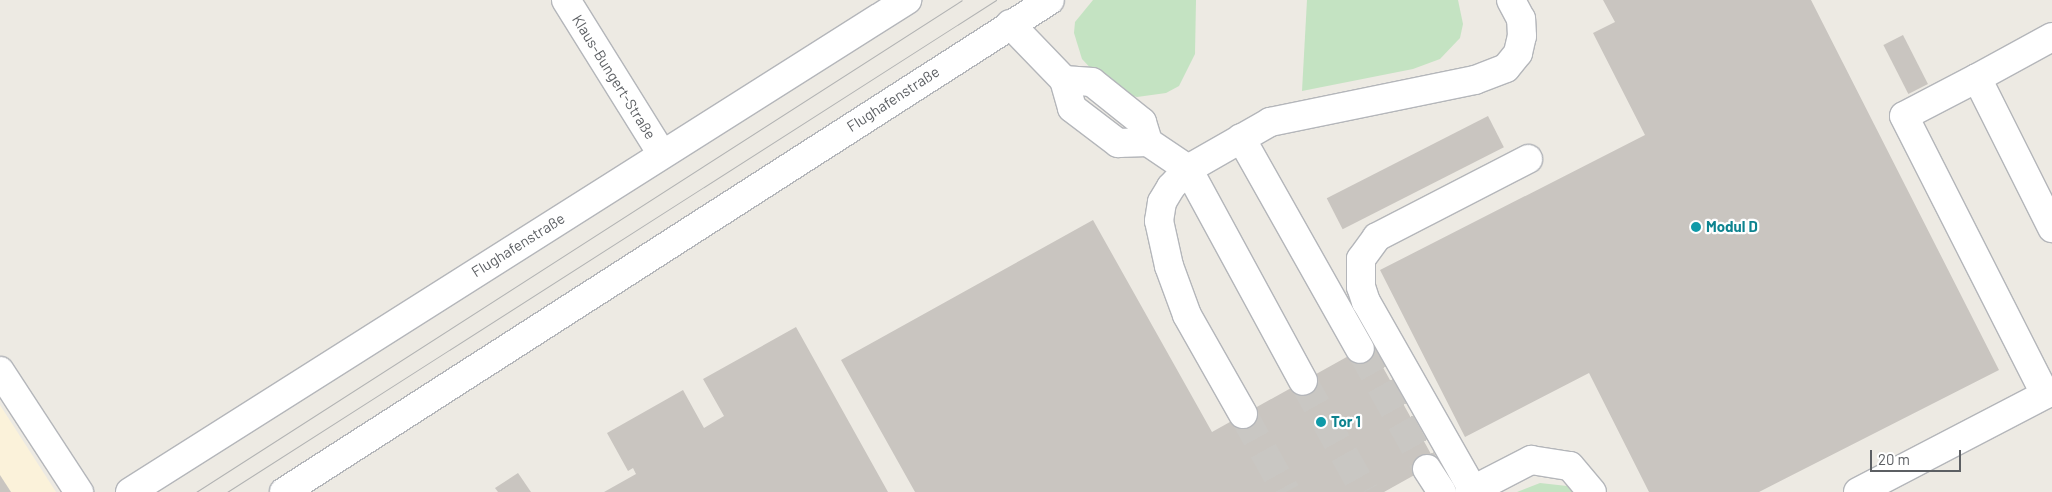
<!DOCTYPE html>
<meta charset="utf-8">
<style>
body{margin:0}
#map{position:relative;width:2052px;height:492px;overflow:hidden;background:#edeae3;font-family:Barlow,sans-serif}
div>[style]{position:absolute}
.commercial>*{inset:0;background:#fbf2da}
.green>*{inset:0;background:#c4e3c2}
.building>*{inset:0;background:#c9c5c0;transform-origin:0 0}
.minor-tunnel>*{height:28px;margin-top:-14px;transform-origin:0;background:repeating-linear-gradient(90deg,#c9c7c3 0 28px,transparent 0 42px)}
.roads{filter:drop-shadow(1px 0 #b4b6ba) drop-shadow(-1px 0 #b4b6ba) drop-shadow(0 1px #b4b6ba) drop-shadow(0 -1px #b4b6ba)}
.minor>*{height:28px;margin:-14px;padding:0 14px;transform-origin:14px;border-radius:14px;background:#fff}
.tram>*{height:1px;margin:-0.5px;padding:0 0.5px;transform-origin:0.5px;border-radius:0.5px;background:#b2b3b3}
.dots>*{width:14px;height:14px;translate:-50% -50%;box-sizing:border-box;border:2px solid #fff;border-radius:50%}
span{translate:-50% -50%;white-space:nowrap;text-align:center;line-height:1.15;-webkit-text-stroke:4.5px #fff;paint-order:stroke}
.street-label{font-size:15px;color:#5c5f63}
.culture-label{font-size:15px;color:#0d838f;font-weight:700}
.left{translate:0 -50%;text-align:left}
.scale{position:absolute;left:1870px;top:450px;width:91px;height:22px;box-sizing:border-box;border:2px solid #5c5f63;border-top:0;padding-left:6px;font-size:15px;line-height:18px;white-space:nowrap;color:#5c5f63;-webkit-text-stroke:4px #fff;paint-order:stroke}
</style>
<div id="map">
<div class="commercial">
<i style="clip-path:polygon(0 405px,56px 492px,0 492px)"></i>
</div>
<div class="green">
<i style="clip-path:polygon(1093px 0,1196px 0,1195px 54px,1179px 86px,1166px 93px,1137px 97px,1119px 92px,1096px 74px,1082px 59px,1074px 33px,1075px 22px)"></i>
<i style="clip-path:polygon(1307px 0,1458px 0,1463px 24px,1460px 38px,1440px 59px,1413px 69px,1302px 91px)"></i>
<i style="clip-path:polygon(1540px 483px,1567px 486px,1574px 492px,1517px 492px)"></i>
</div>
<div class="building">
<i style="clip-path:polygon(1603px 0,1811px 0,1999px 370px,1759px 492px,1649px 492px,1589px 373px,1465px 437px,1380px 270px,1645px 135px,1593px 33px,1615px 22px)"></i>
<i style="left:1903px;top:35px;width:55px;height:22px;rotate:63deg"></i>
<i style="left:1488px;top:116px;width:35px;height:181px;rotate:63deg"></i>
<i style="clip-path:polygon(1093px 220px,1212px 432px,1370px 344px,1436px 463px,1384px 492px,915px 492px,841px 360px)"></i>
<i style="clip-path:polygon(796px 327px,888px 492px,604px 492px,636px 474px,633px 468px,628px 471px,607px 433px,683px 390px,704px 428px,724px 416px,703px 379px)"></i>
<i style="clip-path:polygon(518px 473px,531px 492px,498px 492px,495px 488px)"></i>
<i style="clip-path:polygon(0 475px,11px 492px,0 492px)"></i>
</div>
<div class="minor-tunnel">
<i style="left:1360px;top:349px;width:137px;rotate:60.8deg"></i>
<i style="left:1303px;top:381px;width:127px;rotate:60.8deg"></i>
<i style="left:1243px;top:414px;width:89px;rotate:61.1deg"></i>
</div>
<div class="roads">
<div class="minor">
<i style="left:566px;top:0;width:181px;rotate:58.1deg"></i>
<i style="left:1010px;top:24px;width:78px;rotate:46deg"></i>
<i style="left:1064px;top:80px;width:29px;rotate:74deg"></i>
<i style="left:1072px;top:108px;width:58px;rotate:37.3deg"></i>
<i style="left:1118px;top:143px;width:30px;rotate:-2deg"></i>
<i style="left:1148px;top:142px;width:48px;rotate:34deg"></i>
<i style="left:1188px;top:169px;width:241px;rotate:61.5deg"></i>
<i style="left:2052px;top:37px;width:85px;rotate:151.3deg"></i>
<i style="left:1977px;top:78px;width:168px;rotate:63.4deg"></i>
<i style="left:1977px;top:78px;width:82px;rotate:152.5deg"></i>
<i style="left:1904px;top:116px;width:312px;rotate:63.1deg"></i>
<i style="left:1064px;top:80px;width:28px;rotate:4deg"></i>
<i style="left:1092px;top:82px;width:64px;rotate:38.7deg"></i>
<i style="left:1142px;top:122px;width:21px;rotate:73deg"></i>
<i style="left:1241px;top:138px;width:242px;rotate:60.6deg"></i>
<i style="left:0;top:371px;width:145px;rotate:56.9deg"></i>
<i style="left:1243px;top:414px;width:114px;rotate:-119.5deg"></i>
<i style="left:1187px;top:315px;width:52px;rotate:-110.2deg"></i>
<i style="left:1169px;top:266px;width:46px;rotate:-102.5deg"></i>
<i style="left:1159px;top:221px;width:19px;rotate:-81deg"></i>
<i style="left:1162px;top:202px;width:17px;rotate:-59deg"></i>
<i style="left:1171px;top:187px;width:25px;rotate:-47deg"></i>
<i style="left:1188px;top:169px;width:95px;rotate:-29.8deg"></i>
<i style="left:1270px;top:122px;width:209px;rotate:-11.6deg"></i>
<i style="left:1475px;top:80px;width:33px;rotate:-21deg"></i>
<i style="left:1506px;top:68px;width:19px;rotate:-51deg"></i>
<i style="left:1518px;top:53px;width:17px;rotate:-77deg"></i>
<i style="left:1522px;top:36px;width:17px;rotate:-93deg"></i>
<i style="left:1521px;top:19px;width:21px;rotate:-118deg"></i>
<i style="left:1427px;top:469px;width:27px;rotate:57deg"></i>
<i style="left:1473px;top:490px;width:216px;rotate:-119.6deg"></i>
<i style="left:1366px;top:302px;width:16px;rotate:-108deg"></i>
<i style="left:1361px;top:287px;width:28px;rotate:-90deg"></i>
<i style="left:1361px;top:259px;width:27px;rotate:-54deg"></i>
<i style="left:1377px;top:237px;width:170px;rotate:-27.3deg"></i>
<i style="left:130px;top:492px;width:920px;rotate:-32.34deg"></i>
<i style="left:284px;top:492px;width:910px;rotate:-32.71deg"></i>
<i style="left:1469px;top:492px;width:70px;rotate:-27.3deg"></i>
<i style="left:1531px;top:460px;width:39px;rotate:9deg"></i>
<i style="left:1570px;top:466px;width:34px;rotate:50deg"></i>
<i style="left:1858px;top:492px;width:219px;rotate:-27.5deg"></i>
</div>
</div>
<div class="tram">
<i style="left:196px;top:492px;width:910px;rotate:-32.71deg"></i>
<i style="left:227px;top:492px;width:913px;rotate:-32.61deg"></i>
</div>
<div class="dots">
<i style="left:1696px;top:227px;background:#0f9aa8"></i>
<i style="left:1321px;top:422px;background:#0f9aa8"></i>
</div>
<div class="street-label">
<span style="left:614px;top:77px;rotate:58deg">Klaus-Bungert-Straße</span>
<span style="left:893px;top:99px;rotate:-33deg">Flughafenstraße</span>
<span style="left:518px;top:245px;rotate:-32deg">Flughafenstraße</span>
</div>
<div class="culture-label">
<span class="left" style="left:1706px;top:227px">Modul D</span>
<span class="left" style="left:1331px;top:422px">Tor 1</span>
</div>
<div class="scale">20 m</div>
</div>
